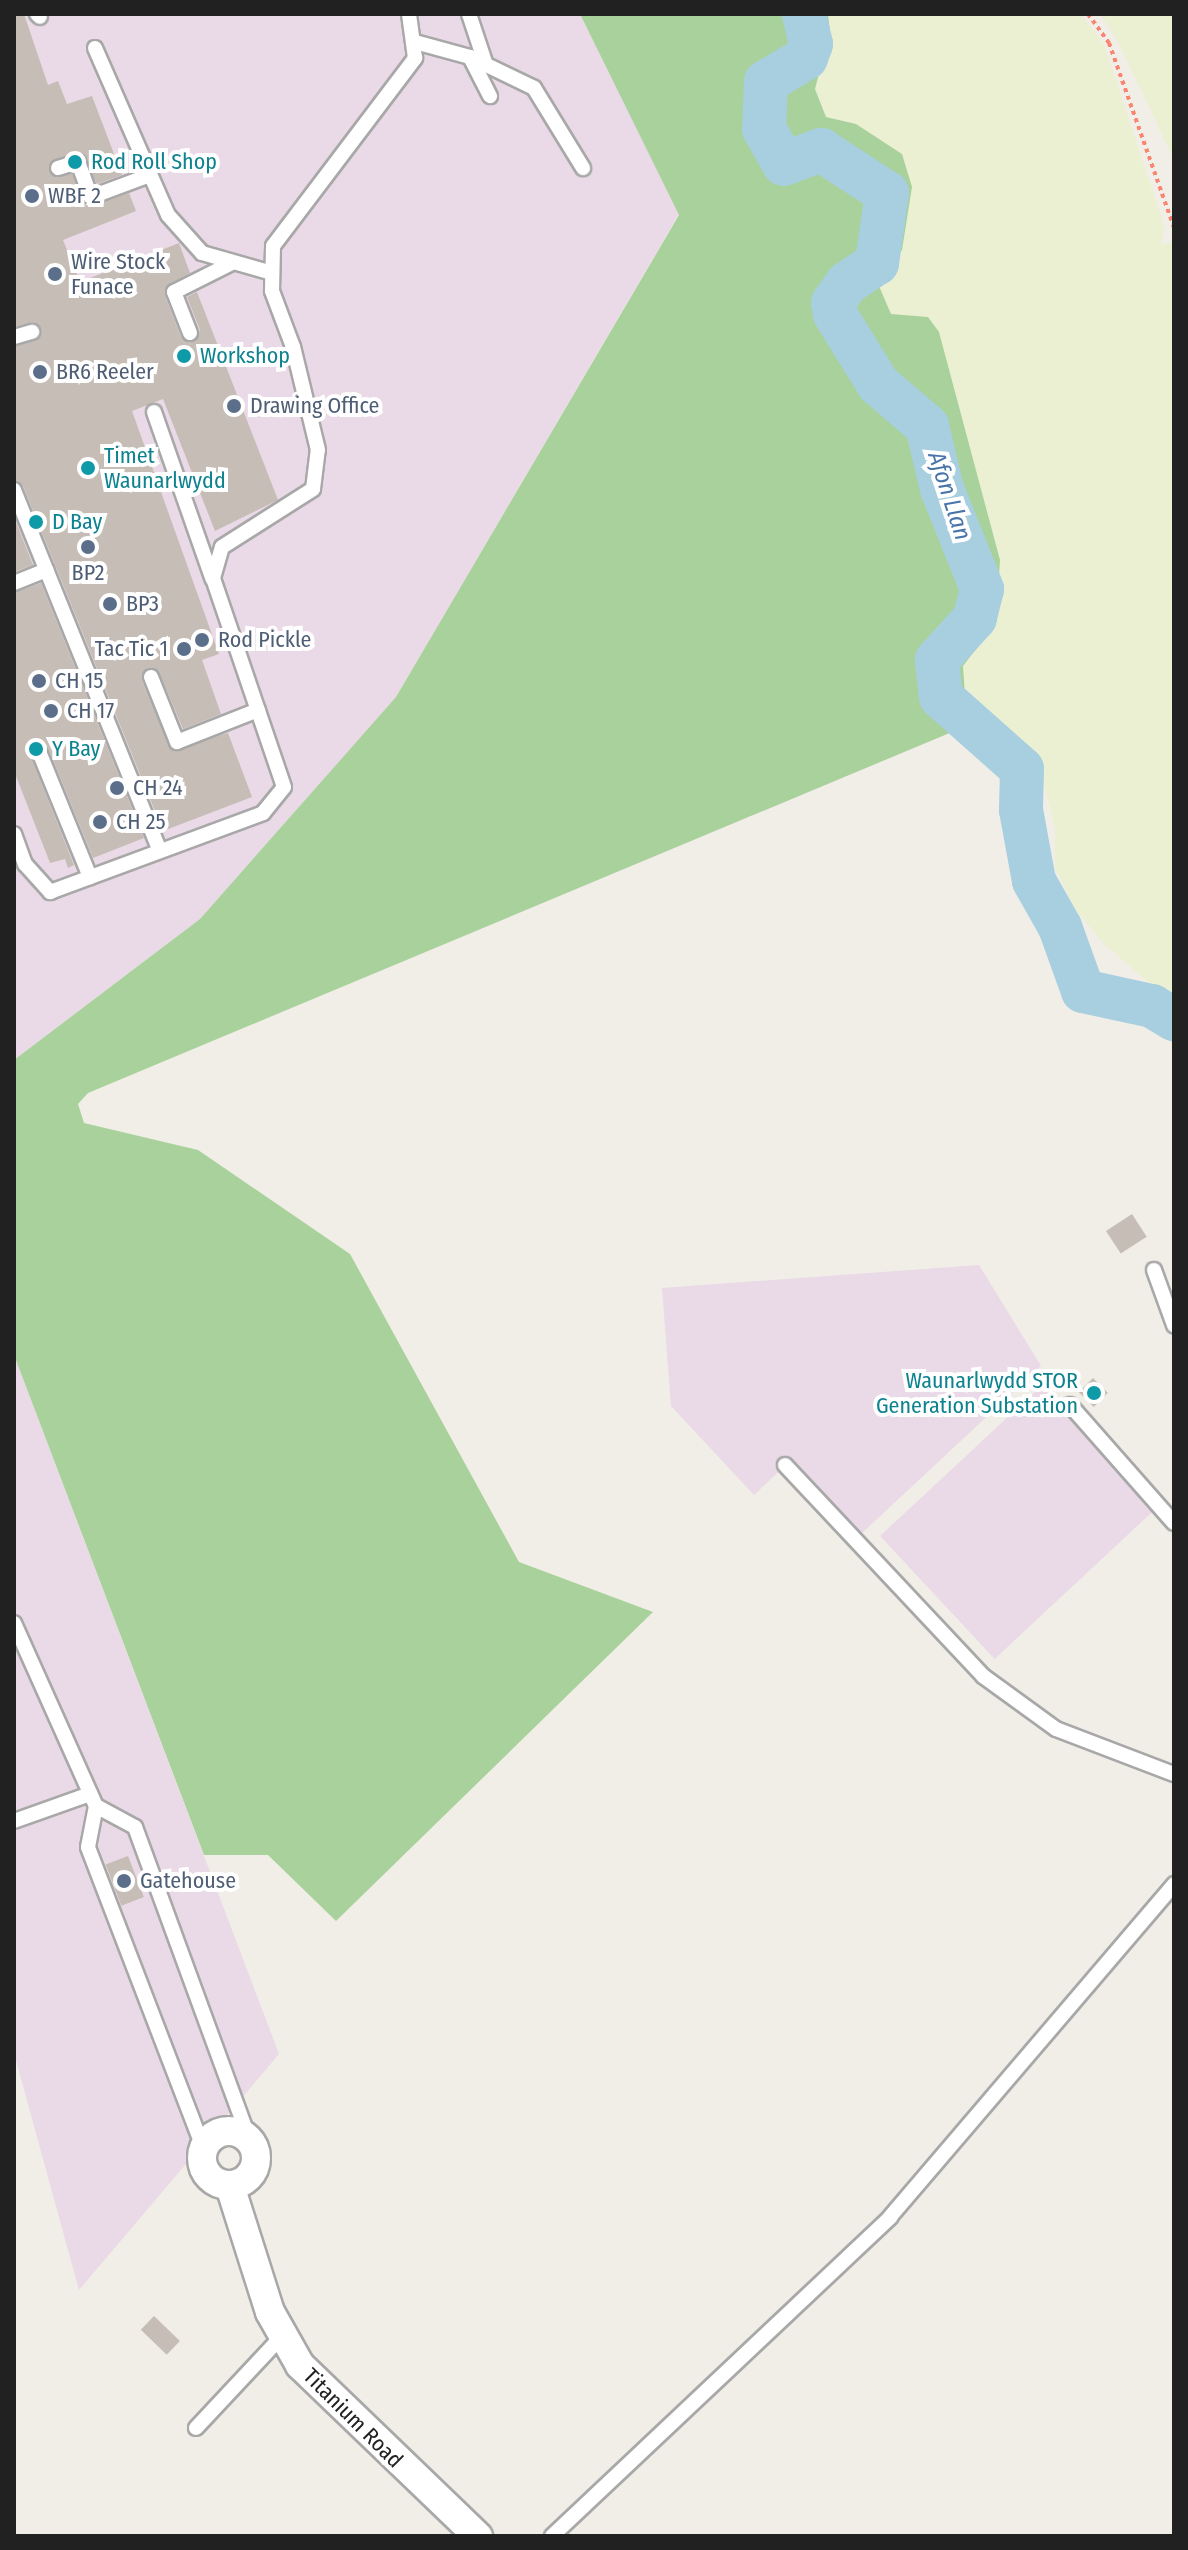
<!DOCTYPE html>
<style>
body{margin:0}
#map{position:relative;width:1188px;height:2550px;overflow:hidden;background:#f1eee7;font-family:"Fira Sans Condensed",sans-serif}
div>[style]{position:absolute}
.industrial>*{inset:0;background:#ead9e6;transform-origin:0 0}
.farmland>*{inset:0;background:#ecf0d3}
.forest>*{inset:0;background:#a9d19c}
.river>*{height:44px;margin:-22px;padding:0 22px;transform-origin:22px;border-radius:22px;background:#a8cfdf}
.building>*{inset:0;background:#c6beb6;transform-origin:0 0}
.path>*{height:4px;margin-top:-2px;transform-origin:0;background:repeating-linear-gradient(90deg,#fb846e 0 4px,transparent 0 8px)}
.roads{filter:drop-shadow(2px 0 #a8a8a8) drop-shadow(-2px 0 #a8a8a8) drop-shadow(0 2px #a8a8a8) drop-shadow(0 -2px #a8a8a8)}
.service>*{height:14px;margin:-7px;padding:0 7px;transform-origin:7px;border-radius:7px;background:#fff}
.minor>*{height:28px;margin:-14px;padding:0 14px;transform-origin:14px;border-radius:14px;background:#fff}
.minor>.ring{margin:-14px;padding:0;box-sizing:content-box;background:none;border:28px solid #fff;border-radius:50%}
.dots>*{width:22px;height:22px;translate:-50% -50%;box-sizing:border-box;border:4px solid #fff;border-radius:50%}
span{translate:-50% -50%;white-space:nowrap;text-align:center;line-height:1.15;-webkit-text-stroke:8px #fff;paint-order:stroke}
.culture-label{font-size:22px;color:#0d838f}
.left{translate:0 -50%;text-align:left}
.right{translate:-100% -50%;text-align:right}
.service-label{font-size:22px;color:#4e5e75}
.street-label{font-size:22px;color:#212121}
.water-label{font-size:24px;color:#4874aa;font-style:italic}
.frame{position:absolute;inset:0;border:16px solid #212121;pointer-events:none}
</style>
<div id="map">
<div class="industrial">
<i style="clip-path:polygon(14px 14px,580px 14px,679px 214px,396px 697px,200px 919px,14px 1060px)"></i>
<i style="clip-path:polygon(979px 1265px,1041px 1366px,861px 1534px,792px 1459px,754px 1495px,671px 1406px,662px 1288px)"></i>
<i style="clip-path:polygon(14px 1355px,279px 2054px,79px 2290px,14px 2053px)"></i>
<i style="left:1041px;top:1386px;width:168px;height:220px;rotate:47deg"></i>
</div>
<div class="farmland">
<i style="clip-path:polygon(828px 14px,1081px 14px,1104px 44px,1165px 228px,1161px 245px,1174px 241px,1174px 994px,1147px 981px,1105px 945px,1075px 909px,1055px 868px,1055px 828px,1041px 774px,965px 695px,962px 665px,996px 623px,927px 317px,891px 315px,876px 279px,902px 250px,856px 124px,826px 117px,815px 89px,830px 32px)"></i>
<i style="clip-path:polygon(1100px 14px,1174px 14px,1174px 160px,1118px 42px)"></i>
</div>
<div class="forest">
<i style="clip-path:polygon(580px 14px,828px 14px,830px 32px,815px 89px,826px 117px,856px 124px,902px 154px,912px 187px,902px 250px,876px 279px,891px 314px,928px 317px,939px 332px,1000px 560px,996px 623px,963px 666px,965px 695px,988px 717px,88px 1093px,78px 1104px,84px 1123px,198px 1150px,350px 1254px,519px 1562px,653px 1612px,336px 1921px,268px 1855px,204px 1855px,14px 1355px,14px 1060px,200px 919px,396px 697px,679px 215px)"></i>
</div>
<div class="river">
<i style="left:804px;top:14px;width:31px;rotate:77deg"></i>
<i style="left:811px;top:44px;width:15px;rotate:110deg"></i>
<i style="left:806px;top:58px;width:47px;rotate:149deg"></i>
<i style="left:766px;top:82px;width:47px;rotate:92.4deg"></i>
<i style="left:764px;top:129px;width:40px;rotate:60.3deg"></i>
<i style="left:784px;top:164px;width:40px;rotate:-21deg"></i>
<i style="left:821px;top:150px;width:79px;rotate:33.1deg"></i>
<i style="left:887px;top:193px;width:71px;rotate:98.1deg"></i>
<i style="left:877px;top:263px;width:36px;rotate:146deg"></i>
<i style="left:847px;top:283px;width:24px;rotate:125deg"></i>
<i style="left:833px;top:303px;width:11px;rotate:80deg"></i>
<i style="left:835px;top:314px;width:82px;rotate:58.4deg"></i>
<i style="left:878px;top:384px;width:65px;rotate:40.6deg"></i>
<i style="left:927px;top:426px;width:65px;rotate:76.6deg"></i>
<i style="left:942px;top:489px;width:108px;rotate:68.2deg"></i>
<i style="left:982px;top:589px;width:30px;rotate:104deg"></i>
<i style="left:975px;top:618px;width:57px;rotate:132.1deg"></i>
<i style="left:937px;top:660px;width:37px;rotate:84deg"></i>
<i style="left:941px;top:697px;width:108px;rotate:41.6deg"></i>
<i style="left:1022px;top:769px;width:41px;rotate:91.4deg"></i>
<i style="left:1021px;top:810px;width:72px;rotate:79.6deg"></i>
<i style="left:1034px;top:881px;width:53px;rotate:60.5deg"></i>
<i style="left:1060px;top:927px;width:68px;rotate:70.2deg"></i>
<i style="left:1083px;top:991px;width:71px;rotate:12.3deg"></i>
<i style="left:1152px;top:1006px;width:26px;rotate:31deg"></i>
</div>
<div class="building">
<i style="clip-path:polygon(14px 14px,24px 14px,48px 85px,58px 81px,67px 104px,92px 96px,122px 175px,97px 184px,79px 152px,51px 161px,51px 175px,72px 174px,89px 207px,129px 193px,136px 211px,63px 240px,80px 282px,179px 243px,190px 273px,166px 286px,165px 296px,181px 337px,193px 342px,200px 330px,187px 297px,197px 292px,278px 500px,215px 531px,163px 399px,132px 411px,219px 654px,202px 660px,221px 714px,183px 729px,158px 670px,147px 668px,142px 681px,171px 750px,228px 733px,252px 797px,163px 831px,23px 486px,14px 480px,14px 347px,42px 334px,34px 322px,14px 327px)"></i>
<i style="clip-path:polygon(14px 517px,33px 565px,14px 572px)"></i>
<i style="clip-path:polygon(41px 583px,144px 838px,93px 858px,49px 750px,37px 745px,31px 757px,74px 865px,68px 868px,65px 859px,50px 863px,14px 771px,14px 593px)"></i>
<i style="left:1132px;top:1214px;width:27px;height:31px;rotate:57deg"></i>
<i style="left:1093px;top:1378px;width:21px;height:20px;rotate:45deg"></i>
<i style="left:128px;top:1856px;width:44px;height:24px;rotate:69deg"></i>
<i style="left:154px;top:2316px;width:36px;height:19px;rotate:44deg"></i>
</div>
<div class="path">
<i style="left:1088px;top:14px;width:36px;rotate:54deg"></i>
<i style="left:1109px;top:43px;width:196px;rotate:70.6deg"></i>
<i style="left:1174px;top:250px;width:3px;rotate:90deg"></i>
</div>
<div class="roads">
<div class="service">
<i style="left:37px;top:14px;width:4px;rotate:45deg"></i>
<i style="left:469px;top:14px;width:54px;rotate:71.6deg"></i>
<i style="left:415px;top:42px;width:57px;rotate:15.3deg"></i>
<i style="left:470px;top:57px;width:44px;rotate:62.9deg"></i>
<i style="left:95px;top:48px;width:182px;rotate:66.4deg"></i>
<i style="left:168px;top:215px;width:51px;rotate:48.2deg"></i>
<i style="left:202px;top:253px;width:73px;rotate:15.9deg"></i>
<i style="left:470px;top:57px;width:71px;rotate:25.8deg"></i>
<i style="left:534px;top:88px;width:94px;rotate:58.5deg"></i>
<i style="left:58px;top:168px;width:21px;rotate:-17deg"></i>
<i style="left:78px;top:162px;width:37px;rotate:70deg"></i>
<i style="left:91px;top:197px;width:63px;rotate:-20.4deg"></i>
<i style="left:190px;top:333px;width:44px;rotate:-111.3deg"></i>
<i style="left:174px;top:292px;width:63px;rotate:-26.6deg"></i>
<i style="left:14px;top:337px;width:19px;rotate:-16deg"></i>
<i style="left:154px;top:412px;width:176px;rotate:70.7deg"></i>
<i style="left:14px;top:490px;width:389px;rotate:68deg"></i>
<i style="left:14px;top:583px;width:35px;rotate:-22deg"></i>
<i style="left:151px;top:677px;width:70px;rotate:68.2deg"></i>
<i style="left:177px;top:742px;width:87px;rotate:-21.6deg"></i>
<i style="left:40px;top:754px;width:133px;rotate:67.9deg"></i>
<i style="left:14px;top:834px;width:32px;rotate:70deg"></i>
<i style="left:25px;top:864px;width:38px;rotate:48deg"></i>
<i style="left:50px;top:892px;width:227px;rotate:-20.3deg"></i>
<i style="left:263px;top:813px;width:33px;rotate:-51deg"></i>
<i style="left:284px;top:787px;width:221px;rotate:-108.8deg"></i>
<i style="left:213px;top:578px;width:32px;rotate:-74deg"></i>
<i style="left:222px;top:547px;width:108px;rotate:-32.5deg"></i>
<i style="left:313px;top:489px;width:39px;rotate:-83deg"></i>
<i style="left:318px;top:450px;width:106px;rotate:-103.6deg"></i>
<i style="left:293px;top:347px;width:60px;rotate:-110.6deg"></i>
<i style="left:272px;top:291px;width:45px;rotate:-88.7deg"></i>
<i style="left:273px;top:246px;width:236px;rotate:-52.9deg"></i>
<i style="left:415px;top:58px;width:44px;rotate:-97.8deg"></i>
<i style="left:1154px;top:1270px;width:59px;rotate:70deg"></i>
<i style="left:1070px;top:1405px;width:157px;rotate:48.6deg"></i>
<i style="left:785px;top:1465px;width:289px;rotate:46.8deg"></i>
<i style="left:983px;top:1676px;width:90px;rotate:36deg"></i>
<i style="left:1056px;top:1729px;width:126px;rotate:20.9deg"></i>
<i style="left:14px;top:1623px;width:201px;rotate:65.9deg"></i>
<i style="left:14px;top:1821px;width:81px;rotate:-19.6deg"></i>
<i style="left:203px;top:2147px;width:321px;rotate:-111deg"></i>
<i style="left:88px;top:1847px;width:42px;rotate:-79deg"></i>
<i style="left:96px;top:1806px;width:44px;rotate:28.3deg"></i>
<i style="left:135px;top:1827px;width:331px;rotate:69.9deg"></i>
<i style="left:196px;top:2428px;width:126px;rotate:-46.9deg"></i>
<i style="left:552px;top:2536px;width:465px;rotate:-43.3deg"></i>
<i style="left:890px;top:2217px;width:438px;rotate:-49.5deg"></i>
</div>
<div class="minor">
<i class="ring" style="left:202px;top:2131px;width:26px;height:26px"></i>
<i style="left:230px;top:2186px;width:132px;rotate:72.4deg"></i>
<i style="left:270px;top:2312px;width:61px;rotate:60.5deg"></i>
<i style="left:300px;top:2365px;width:247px;rotate:43.9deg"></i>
</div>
</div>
<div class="dots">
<i style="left:75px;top:162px;background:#0f9aa8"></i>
<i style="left:32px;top:196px;background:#5c6f8a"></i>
<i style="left:55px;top:274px;background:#5c6f8a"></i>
<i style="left:184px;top:356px;background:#0f9aa8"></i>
<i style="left:40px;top:372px;background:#5c6f8a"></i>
<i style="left:234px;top:406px;background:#5c6f8a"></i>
<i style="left:88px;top:468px;background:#0f9aa8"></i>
<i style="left:36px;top:522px;background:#0f9aa8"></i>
<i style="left:88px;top:547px;background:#5c6f8a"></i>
<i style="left:110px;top:604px;background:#5c6f8a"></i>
<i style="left:202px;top:640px;background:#5c6f8a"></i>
<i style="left:184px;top:649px;background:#5c6f8a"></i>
<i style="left:39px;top:681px;background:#5c6f8a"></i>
<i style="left:51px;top:711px;background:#5c6f8a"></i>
<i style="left:36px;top:749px;background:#0f9aa8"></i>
<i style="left:117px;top:788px;background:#5c6f8a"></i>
<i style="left:100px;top:822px;background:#5c6f8a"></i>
<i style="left:1094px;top:1393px;background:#0f9aa8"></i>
<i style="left:124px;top:1881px;background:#5c6f8a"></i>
</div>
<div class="culture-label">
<span class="left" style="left:91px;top:162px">Rod Roll Shop</span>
<span class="left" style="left:200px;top:356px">Workshop</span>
<span class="left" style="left:104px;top:468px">Timet<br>Waunarlwydd</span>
<span class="left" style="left:52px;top:522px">D Bay</span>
<span class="left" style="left:52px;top:749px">Y Bay</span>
<span class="right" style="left:1078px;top:1393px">Waunarlwydd STOR<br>Generation Substation</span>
</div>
<div class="service-label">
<span class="left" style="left:48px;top:196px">WBF 2</span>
<span class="left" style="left:71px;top:274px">Wire Stock<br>Funace</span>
<span class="left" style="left:56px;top:372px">BR6 Reeler</span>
<span class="left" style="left:250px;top:406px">Drawing Office</span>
<span style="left:88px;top:573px">BP2</span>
<span class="left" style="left:126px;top:604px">BP3</span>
<span class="left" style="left:218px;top:640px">Rod Pickle</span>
<span class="right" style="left:168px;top:649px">Tac Tic 1</span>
<span class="left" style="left:55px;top:681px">CH 15</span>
<span class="left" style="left:67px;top:711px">CH 17</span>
<span class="left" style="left:133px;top:788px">CH 24</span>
<span class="left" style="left:116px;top:822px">CH 25</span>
<span class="left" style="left:140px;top:1881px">Gatehouse</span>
</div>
<div class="street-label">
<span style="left:353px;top:2418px;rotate:45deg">Titanium Road</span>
</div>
<div class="water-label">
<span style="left:949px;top:496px;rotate:72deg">Afon Llan</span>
</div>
<div class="frame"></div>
</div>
